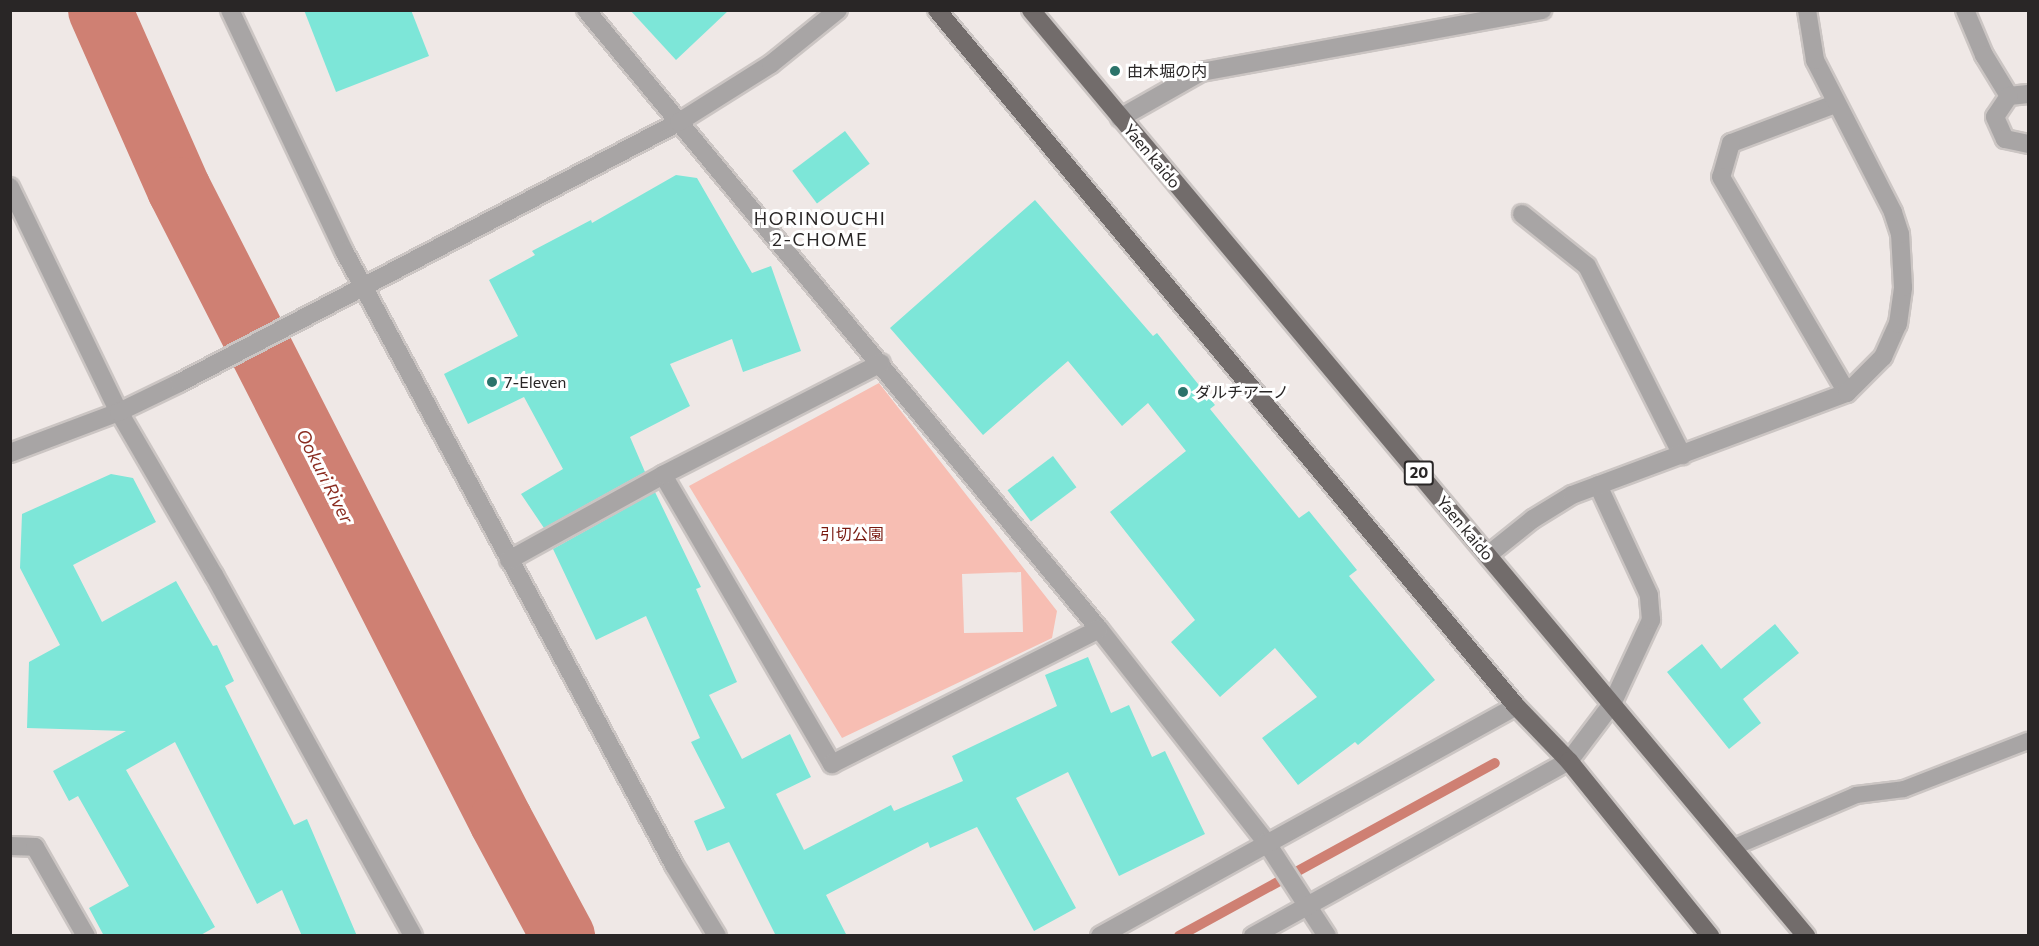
<!DOCTYPE html>
<meta charset="utf-8">
<style>
body{margin:0}
#map{position:relative;width:2039px;height:946px;overflow:hidden;background:#efe8e6;font-family:Commissioner,"Noto Sans JP",sans-serif}
div>[style]{position:absolute}
.green>*{inset:0;background:#f7beb3}
.stream>*{height:10px;margin:-5px;padding:0 5px;transform-origin:5px;border-radius:5px;background:#cf8073}
.river>*{height:64px;margin:-32px;padding:0 32px;transform-origin:32px;border-radius:32px;background:#cf8073}
.building>*{inset:0;background:#7de6d8;transform-origin:0 0}
.roads{filter:drop-shadow(2px 0 #cbc5c3) drop-shadow(-2px 0 #cbc5c3) drop-shadow(0 2px #cbc5c3) drop-shadow(0 -2px #cbc5c3)}
.service>*{height:16px;margin:-8px;padding:0 8px;transform-origin:8px;border-radius:8px;background:#a8a5a5}
.minor>*{height:18px;margin:-9px;padding:0 9px;transform-origin:9px;border-radius:9px;background:#a8a5a5}
.tertiary>*{height:18px;margin:-9px;padding:0 9px;transform-origin:9px;border-radius:9px;background:#a8a5a5}
.primary>*{height:18px;margin:-9px;padding:0 9px;transform-origin:9px;border-radius:9px;background:#726c6b}
.dots>*{width:16px;height:16px;translate:-50% -50%;box-sizing:border-box;border:3px solid #fff;border-radius:50%}
span{translate:-50% -50%;white-space:nowrap;text-align:center;line-height:1.15;-webkit-text-stroke:6px #fff;paint-order:stroke}
.shield-label span{padding:2px 4px;background:#fff;border:2px solid;border-radius:4px;-webkit-text-stroke-width:0}
.shield-label{font-size:15px;color:#292626;font-weight:700}
.poi-label{font-size:16px;color:#292626}
.left{translate:0 -50%;text-align:left}
.street-label{font-size:16px;color:#292626}
.park-label{font-size:16px;color:#78190f}
.neighbourhood-label{font-size:18px;color:#292626;letter-spacing:1.5px}
.water-label{font-size:18px;color:#8b2d21;font-style:italic}
.frame{position:absolute;inset:0;border:12px solid #292626;pointer-events:none}
</style>
<div id="map">
<div class="green">
<i style="clip-path:polygon(evenodd,879px 383px,1057px 611px,1052px 638px,842px 738px,689px 486px,879px 383px,1021px 572px,1023px 632px,964px 633px,962px 574px,1021px 572px)"></i>
</div>
<div class="stream">
<i style="left:1179px;top:936px;width:360px;rotate:-28.7deg"></i>
</div>
<div class="river">
<i style="left:100px;top:10px;width:196px;rotate:66.2deg"></i>
<i style="left:179px;top:189px;width:709px;rotate:63deg"></i>
<i style="left:501px;top:821px;width:131px;rotate:61.7deg"></i>
</div>
<div class="building">
<i style="clip-path:polygon(304px 10px,411px 10px,429px 56px,336px 92px)"></i>
<i style="clip-path:polygon(630px 10px,729px 10px,676px 60px)"></i>
<i style="left:845px;top:131px;width:41px;height:66px;rotate:53deg"></i>
<i style="clip-path:polygon(676px 175px,697px 178px,752px 273px,771px 266px,801px 351px,743px 372px,732px 339px,670px 364px,690px 406px,630px 437px,645px 472px,544px 528px,521px 494px,563px 469px,524px 397px,468px 424px,444px 374px,518px 336px,489px 280px,535px 255px,532px 251px,591px 220px,592px 223px)"></i>
<i style="clip-path:polygon(1035px 200px,1153px 336px,1157px 333px,1215px 405px,1210px 409px,1299px 518px,1309px 511px,1357px 570px,1349px 576px,1435px 680px,1358px 745px,1355px 742px,1298px 785px,1262px 738px,1317px 697px,1275px 648px,1220px 697px,1171px 642px,1195px 620px,1110px 512px,1186px 451px,1148px 403px,1122px 426px,1068px 361px,983px 435px,890px 328px)"></i>
<i style="left:1053px;top:456px;width:39px;height:57px;rotate:53deg"></i>
<i style="clip-path:polygon(111px 474px,133px 478px,156px 522px,73px 565px,102px 622px,176px 581px,213px 646px,217px 645px,234px 681px,225px 686px,294px 825px,307px 819px,357px 936px,302px 936px,282px 890px,257px 904px,175px 742px,126px 770px,215px 927px,199px 936px,104px 936px,89px 908px,129px 886px,78px 796px,69px 801px,53px 771px,126px 731px,27px 728px,29px 662px,60px 645px,20px 568px,22px 514px)"></i>
<i style="clip-path:polygon(655px 492px,701px 587px,696px 589px,737px 682px,709px 695px,742px 759px,790px 734px,811px 777px,776px 794px,804px 850px,891px 805px,894px 811px,963px 781px,952px 756px,1057px 706px,1045px 675px,1088px 657px,1111px 713px,1129px 705px,1152px 757px,1165px 751px,1205px 834px,1119px 876px,1068px 772px,1016px 798px,1076px 908px,1034px 931px,977px 827px,930px 848px,928px 842px,826px 895px,847px 936px,776px 936px,729px 842px,707px 851px,694px 821px,725px 808px,691px 742px,700px 738px,646px 616px,596px 640px,553px 549px)"></i>
<i style="clip-path:polygon(1775px 624px,1799px 653px,1743px 699px,1761px 723px,1729px 749px,1667px 672px,1702px 644px,1721px 669px)"></i>
</div>
<div class="roads">
<div class="service">
<i style="left:1732px;top:848px;width:135px;rotate:-23.1deg"></i>
<i style="left:1856px;top:795px;width:48px;rotate:-7.1deg"></i>
<i style="left:1904px;top:789px;width:133px;rotate:-21.2deg"></i>
</div>
<div class="minor">
<i style="left:230px;top:10px;width:267px;rotate:64.7deg"></i>
<i style="left:344px;top:251px;width:697px;rotate:61.74deg"></i>
<i style="left:674px;top:865px;width:83px;rotate:58.8deg"></i>
<i style="left:586px;top:10px;width:804px;rotate:50.35deg"></i>
<i style="left:1099px;top:629px;width:271px;rotate:51.9deg"></i>
<i style="left:1266px;top:842px;width:112px;rotate:57deg"></i>
<i style="left:1965px;top:10px;width:49px;rotate:67.1deg"></i>
<i style="left:1984px;top:55px;width:48px;rotate:58.6deg"></i>
<i style="left:2028px;top:94px;width:19px;rotate:174deg"></i>
<i style="left:2009px;top:96px;width:25px;rotate:124deg"></i>
<i style="left:1995px;top:117px;width:24px;rotate:66deg"></i>
<i style="left:2005px;top:139px;width:24px;rotate:12deg"></i>
<i style="left:1835px;top:104px;width:111px;rotate:159.4deg"></i>
<i style="left:1731px;top:143px;width:35px;rotate:106deg"></i>
<i style="left:1721px;top:177px;width:250px;rotate:59.7deg"></i>
<i style="left:1120px;top:118px;width:93px;rotate:-29.6deg"></i>
<i style="left:1201px;top:72px;width:347px;rotate:-10.3deg"></i>
<i style="left:10px;top:187px;width:250px;rotate:64.2deg"></i>
<i style="left:119px;top:412px;width:189px;rotate:59.8deg"></i>
<i style="left:214px;top:575px;width:412px;rotate:61.1deg"></i>
<i style="left:1522px;top:214px;width:83px;rotate:38.7deg"></i>
<i style="left:1587px;top:266px;width:212px;rotate:63.3deg"></i>
<i style="left:663px;top:475px;width:335px;rotate:59.7deg"></i>
<i style="left:832px;top:764px;width:299px;rotate:-26.8deg"></i>
<i style="left:509px;top:560px;width:176px;rotate:-28.9deg"></i>
<i style="left:663px;top:475px;width:245px;rotate:-27.2deg"></i>
<i style="left:10px;top:846px;width:25px;rotate:2deg"></i>
<i style="left:35px;top:847px;width:103px;rotate:60.2deg"></i>
<i style="left:1100px;top:936px;width:475px;rotate:-28.9deg"></i>
<i style="left:1253px;top:936px;width:361px;rotate:-29deg"></i>
<i style="left:1569px;top:761px;width:71px;rotate:-53deg"></i>
<i style="left:1612px;top:704px;width:93px;rotate:-65.1deg"></i>
<i style="left:1651px;top:620px;width:25px;rotate:-95deg"></i>
<i style="left:1649px;top:595px;width:121px;rotate:-114.9deg"></i>
</div>
<div class="tertiary">
<i style="left:10px;top:453px;width:116px;rotate:-20.6deg"></i>
<i style="left:119px;top:412px;width:67px;rotate:-25.8deg"></i>
<i style="left:179px;top:383px;width:564px;rotate:-27.56deg"></i>
<i style="left:679px;top:122px;width:109px;rotate:-32.2deg"></i>
<i style="left:771px;top:64px;width:86px;rotate:-38.9deg"></i>
<i style="left:1488px;top:555px;width:58px;rotate:-38.7deg"></i>
<i style="left:1533px;top:519px;width:46px;rotate:-31.6deg"></i>
<i style="left:1572px;top:495px;width:293px;rotate:-20.4deg"></i>
<i style="left:1847px;top:393px;width:51px;rotate:-45deg"></i>
<i style="left:1883px;top:357px;width:36px;rotate:-66deg"></i>
<i style="left:1898px;top:324px;width:37px;rotate:-82deg"></i>
<i style="left:1903px;top:287px;width:53px;rotate:-93.2deg"></i>
<i style="left:1900px;top:234px;width:23px;rotate:-108deg"></i>
<i style="left:1893px;top:212px;width:171px;rotate:-117.2deg"></i>
<i style="left:1815px;top:60px;width:51px;rotate:-99.1deg"></i>
</div>
<div class="primary">
<i style="left:937px;top:10px;width:905px;rotate:50.24deg"></i>
<i style="left:1516px;top:706px;width:76px;rotate:46.1deg"></i>
<i style="left:1569px;top:761px;width:225px;rotate:51.1deg"></i>
<i style="left:1031px;top:10px;width:1208px;rotate:50.07deg"></i>
</div>
</div>
<div class="dots">
<i style="left:1115px;top:71px;background:#2b736a"></i>
<i style="left:492px;top:382px;background:#2b736a"></i>
<i style="left:1183px;top:392px;background:#2b736a"></i>
</div>
<div class="shield-label">
<span style="left:1419px;top:473px">20</span>
</div>
<div class="poi-label">
<span class="left" style="left:1127px;top:71px">由木堀の内</span>
<span class="left" style="left:504px;top:382px">7-Eleven</span>
<span class="left" style="left:1195px;top:392px">ダルチアーノ</span>
</div>
<div class="street-label">
<span style="left:1152px;top:156px;rotate:50deg">Yaen kaido</span>
<span style="left:1465px;top:528px;rotate:50deg">Yaen kaido</span>
</div>
<div class="park-label">
<span style="left:852px;top:534px">引切公園</span>
</div>
<div class="neighbourhood-label">
<span style="left:820px;top:229px">HORINOUCHI<br>2-CHOME</span>
</div>
<div class="water-label">
<span style="left:325px;top:476px;rotate:63deg">Ookuri River</span>
</div>
<div class="frame"></div>
</div>
